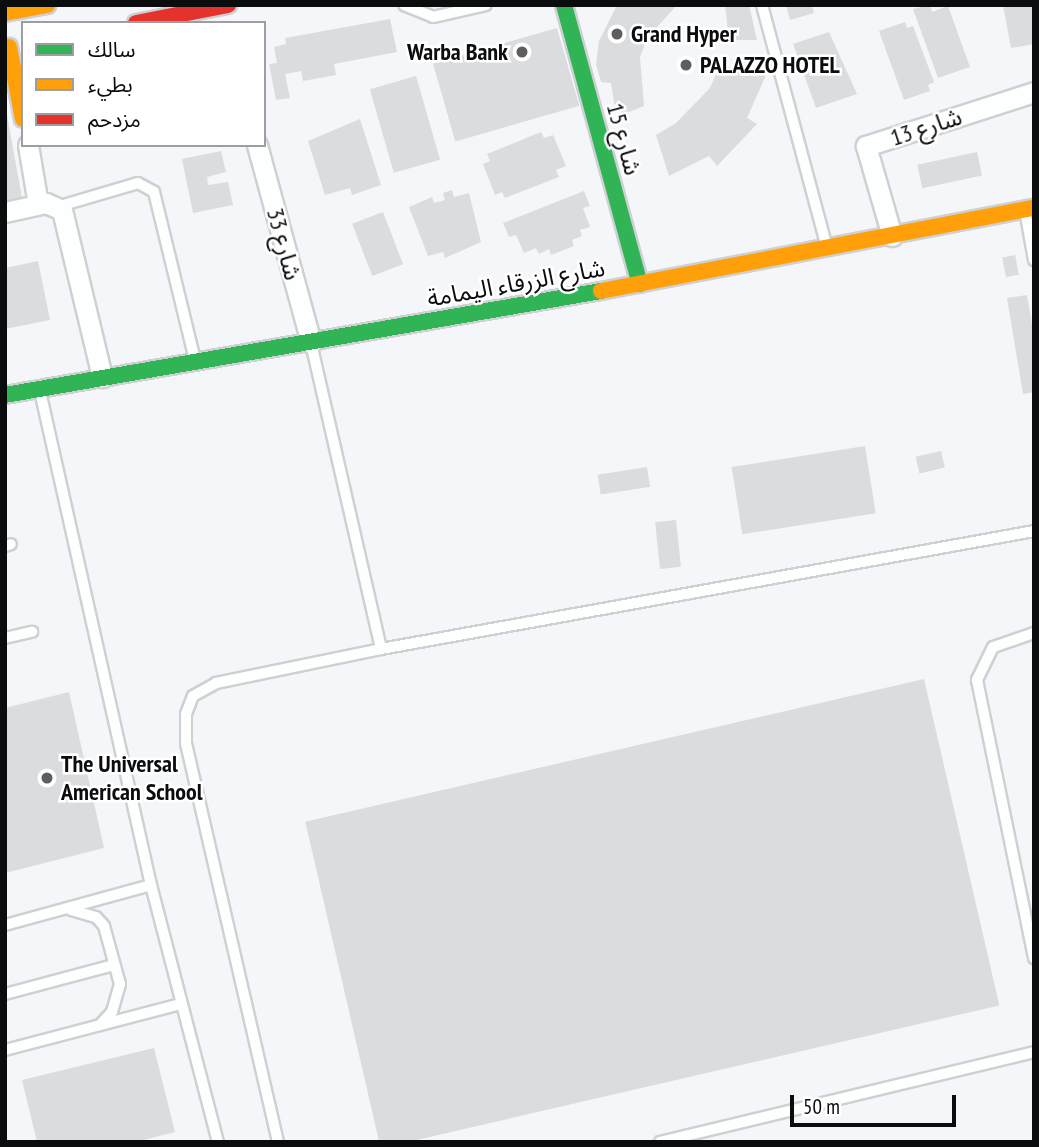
<!DOCTYPE html>
<meta charset="utf-8">
<style>
body{margin:0}
#map{position:relative;width:1039px;height:1147px;overflow:hidden;background:#f4f6f9;font-family:"PT Sans Narrow","Noto Sans Arabic",sans-serif}
div>[style]{position:absolute}
.building>*{inset:0;background:#dadcde;transform-origin:0 0}
.roads{filter:drop-shadow(2px 0 #ced0d2) drop-shadow(-2px 0 #ced0d2) drop-shadow(0 2px #ced0d2) drop-shadow(0 -2px #ced0d2)}
.lane>*{height:10px;margin:-5px;padding:0 5px;transform-origin:5px;border-radius:5px;background:#fdfefe}
.street>*{height:19px;margin:-9.5px;padding:0 9.5px;transform-origin:9.5px;border-radius:9.5px;background:#fdfefe}
.fast>*{height:16px;margin:-8px;padding:0 8px;transform-origin:8px;border-radius:8px;background:#30b455}
.slow>*{height:16px;margin:-8px;padding:0 8px;transform-origin:8px;border-radius:8px;background:#ff9f0a}
.jam>*{height:16px;margin:-8px;padding:0 8px;transform-origin:8px;border-radius:8px;background:#e5322d}
.dots>*{width:19px;height:19px;translate:-50% -50%;box-sizing:border-box;border:4px solid #fff;border-radius:50%}
span{translate:-50% -50%;white-space:nowrap;text-align:center;line-height:1.15;-webkit-text-stroke:5px #fff;paint-order:stroke}
.poi-label{font-size:24px;color:#0a0c0e;font-weight:700}
.left{translate:0 -50%;text-align:left}
.right{translate:-100% -50%;text-align:right}
.street-label{font-size:24px;color:#0a0c0e}
.frame{position:absolute;inset:0;border:7px solid #0a0c0e;pointer-events:none}
.legend{position:absolute;left:21px;top:21px;width:245px;height:126px;box-sizing:border-box;background:#fff;border:2px solid #9d9e9f;margin:0;padding:9px 12px;list-style:none;font-size:21px;color:#0a0c0e}
.legend li{display:flex;align-items:center;gap:14px;height:35px}
.legend b{width:35px;border:2px solid #9d9e9f}
.scale{position:absolute;left:790px;top:1095px;width:166px;height:32px;box-sizing:border-box;border:4px solid #0a0c0e;border-top:0;padding-left:9px;font-size:21px;line-height:24px;white-space:nowrap;color:#0a0c0e;-webkit-text-stroke:5px #fff;paint-order:stroke}
</style>
<div id="map">
<div class="building">
<i style="clip-path:polygon(617px 5px,677px 5px,648px 37px,640px 57px,644px 106px,622px 115px,620px 107px,615px 108px,611px 83px,601px 82px,596px 64px,599px 41px)"></i>
<i style="clip-path:polygon(725px 5px,749px 5px,757px 40px,729px 40px)"></i>
<i style="clip-path:polygon(786px 5px,812px 5px,814px 13px,790px 20px)"></i>
<i style="clip-path:polygon(930px 5px,932px 12px,948px 6px,970px 67px,938px 78px,913px 9px)"></i>
<i style="clip-path:polygon(1003px 5px,1034px 5px,1034px 44px,1011px 48px)"></i>
<i style="clip-path:polygon(390px 19px,397px 52px,334px 64px,336px 75px,303px 81px,301px 71px,285px 74px,290px 98px,276px 100px,269px 64px,277px 63px,274px 47px,286px 44px,285px 38px)"></i>
<i style="clip-path:polygon(905px 22px,907px 28px,913px 26px,934px 82px,928px 85px,930px 91px,904px 100px,879px 31px)"></i>
<i style="left:557px;top:28px;width:81px;height:129px;rotate:74deg"></i>
<i style="clip-path:polygon(829px 32px,857px 94px,816px 108px,793px 44px)"></i>
<i style="clip-path:polygon(720px 65px,766px 75px,747px 118px,757px 124px,717px 166px,709px 156px,669px 176px,656px 135px,676px 123px,710px 88px)"></i>
<i style="left:416px;top:76px;width:87px;height:48px;rotate:74deg"></i>
<i style="clip-path:polygon(5px 104px,22px 198px,5px 201px)"></i>
<i style="clip-path:polygon(360px 119px,381px 185px,352px 195px,350px 188px,325px 195px,308px 141px)"></i>
<i style="clip-path:polygon(541px 132px,544px 138px,553px 135px,566px 166px,556px 170px,559px 177px,505px 198px,502px 192px,495px 195px,483px 164px,490px 161px,487px 154px)"></i>
<i style="clip-path:polygon(221px 151px,226px 172px,207px 177px,208px 185px,228px 182px,233px 205px,193px 213px,182px 159px)"></i>
<i style="left:977px;top:152px;width:24px;height:61px;rotate:78deg"></i>
<i style="clip-path:polygon(452px 190px,454px 197px,469px 193px,481px 242px,445px 258px,443px 252px,428px 256px,409px 207px,432px 197px,434px 203px,445px 200px,443px 193px)"></i>
<i style="clip-path:polygon(584px 191px,590px 206px,583px 208px,590px 227px,580px 230px,582px 236px,572px 240px,574px 246px,551px 255px,549px 249px,539px 254px,536px 248px,524px 253px,516px 235px,509px 237px,503px 223px)"></i>
<i style="left:383px;top:212px;width:56px;height:33px;rotate:69deg"></i>
<i style="left:1015px;top:255px;width:20px;height:13px;rotate:79deg"></i>
<i style="clip-path:polygon(38px 261px,50px 320px,5px 329px,5px 268px)"></i>
<i style="clip-path:polygon(1027px 295px,1034px 336px,1034px 392px,1023px 394px,1007px 298px)"></i>
<i style="left:865px;top:446px;width:68px;height:135px;rotate:81deg"></i>
<i style="left:941px;top:451px;width:17px;height:26px;rotate:77deg"></i>
<i style="left:647px;top:467px;width:20px;height:50px;rotate:81deg"></i>
<i style="left:676px;top:520px;width:47px;height:21px;rotate:84deg"></i>
<i style="left:924px;top:679px;width:335px;height:635px;rotate:77deg"></i>
<i style="clip-path:polygon(69px 692px,104px 848px,5px 873px,5px 708px)"></i>
<i style="clip-path:polygon(154px 1048px,175px 1132px,136px 1142px,37px 1142px,22px 1080px)"></i>
</div>
<div class="roads">
<div class="lane">
<i style="left:404px;top:5px;width:31px;rotate:22deg"></i>
<i style="left:433px;top:17px;width:54px;rotate:-12.8deg"></i>
<i style="left:762px;top:5px;width:252px;rotate:75deg"></i>
<i style="left:60px;top:206px;width:81px;rotate:-16.4deg"></i>
<i style="left:138px;top:183px;width:18px;rotate:29deg"></i>
<i style="left:154px;top:192px;width:173px;rotate:76.3deg"></i>
<i style="left:1025px;top:210px;width:51px;rotate:79.8deg"></i>
<i style="left:311px;top:343px;width:314px;rotate:77.1deg"></i>
<i style="left:40px;top:391px;width:506px;rotate:77.34deg"></i>
<i style="left:151px;top:885px;width:266px;rotate:75.4deg"></i>
<i style="left:5px;top:546px;width:6px;rotate:-18deg"></i>
<i style="left:1034px;top:633px;width:43px;rotate:161.1deg"></i>
<i style="left:993px;top:647px;width:37px;rotate:116deg"></i>
<i style="left:977px;top:680px;width:284px;rotate:78.4deg"></i>
<i style="left:5px;top:638px;width:28px;rotate:-13deg"></i>
<i style="left:71px;top:910px;width:26px;rotate:16deg"></i>
<i style="left:96px;top:917px;width:12px;rotate:48deg"></i>
<i style="left:104px;top:926px;width:60px;rotate:74.6deg"></i>
<i style="left:120px;top:984px;width:29px;rotate:106deg"></i>
<i style="left:112px;top:1012px;width:18px;rotate:133deg"></i>
<i style="left:5px;top:925px;width:151px;rotate:-15.3deg"></i>
<i style="left:5px;top:994px;width:113px;rotate:-14.9deg"></i>
<i style="left:5px;top:1050px;width:181px;rotate:-14.7deg"></i>
<i style="left:278px;top:1142px;width:408px;rotate:-103deg"></i>
<i style="left:186px;top:744px;width:30px;rotate:-90deg"></i>
<i style="left:186px;top:714px;width:19px;rotate:-69deg"></i>
<i style="left:193px;top:696px;width:26px;rotate:-29deg"></i>
<i style="left:216px;top:683px;width:168px;rotate:-11.6deg"></i>
<i style="left:381px;top:649px;width:664px;rotate:-10.24deg"></i>
<i style="left:660px;top:1142px;width:385px;rotate:-13.5deg"></i>
</div>
<div class="street">
<i style="left:28px;top:145px;width:60px;rotate:80.4deg"></i>
<i style="left:257px;top:145px;width:205px;rotate:74.7deg"></i>
<i style="left:5px;top:212px;width:42px;rotate:-12.4deg"></i>
<i style="left:46px;top:203px;width:17px;rotate:24deg"></i>
<i style="left:62px;top:210px;width:172px;rotate:76.5deg"></i>
<i style="left:892px;top:236px;width:94px;rotate:-106.1deg"></i>
<i style="left:866px;top:146px;width:176px;rotate:-17.8deg"></i>
</div>
<div class="fast">
<i style="left:564px;top:5px;width:289px;rotate:74.8deg"></i>
<i style="left:5px;top:395px;width:605px;rotate:-9.9deg"></i>
</div>
<div class="slow">
<i style="left:5px;top:13px;width:43px;rotate:-10.8deg"></i>
<i style="left:9px;top:47px;width:73px;rotate:79deg"></i>
<i style="left:601px;top:291px;width:441px;rotate:-10.9deg"></i>
</div>
<div class="jam">
<i style="left:136px;top:23px;width:94px;rotate:-11.1deg"></i>
</div>
</div>
<div class="dots">
<i style="left:617px;top:34px;background:#5c5e60"></i>
<i style="left:522px;top:52px;background:#5c5e60"></i>
<i style="left:686px;top:65px;background:#5c5e60"></i>
<i style="left:47px;top:778px;background:#5c5e60"></i>
</div>
<div class="poi-label">
<span class="left" style="left:631px;top:34px">Grand Hyper</span>
<span class="right" style="left:508px;top:52px">Warba Bank</span>
<span class="left" style="left:700px;top:65px">PALAZZO HOTEL</span>
<span class="left" style="left:61px;top:778px">The Universal<br>American School</span>
</div>
<div class="street-label">
<span style="left:926px;top:127px;rotate:-18deg">شارع 13</span>
<span style="left:624px;top:139px;rotate:75deg">شارع 15</span>
<span style="left:284px;top:244px;rotate:75deg">شارع 33</span>
<span style="left:516px;top:283px;rotate:-10deg">شارع الزرقاء اليمامة</span>
</div>
<div class="frame"></div>
<ul class="legend">
<li><b style="height:9px;background:#30b455"></b>سالك</li>
<li><b style="height:9px;background:#ff9f0a"></b>بطيء</li>
<li><b style="height:9px;background:#e5322d"></b>مزدحم</li>
</ul>
<div class="scale">50 m</div>
</div>
